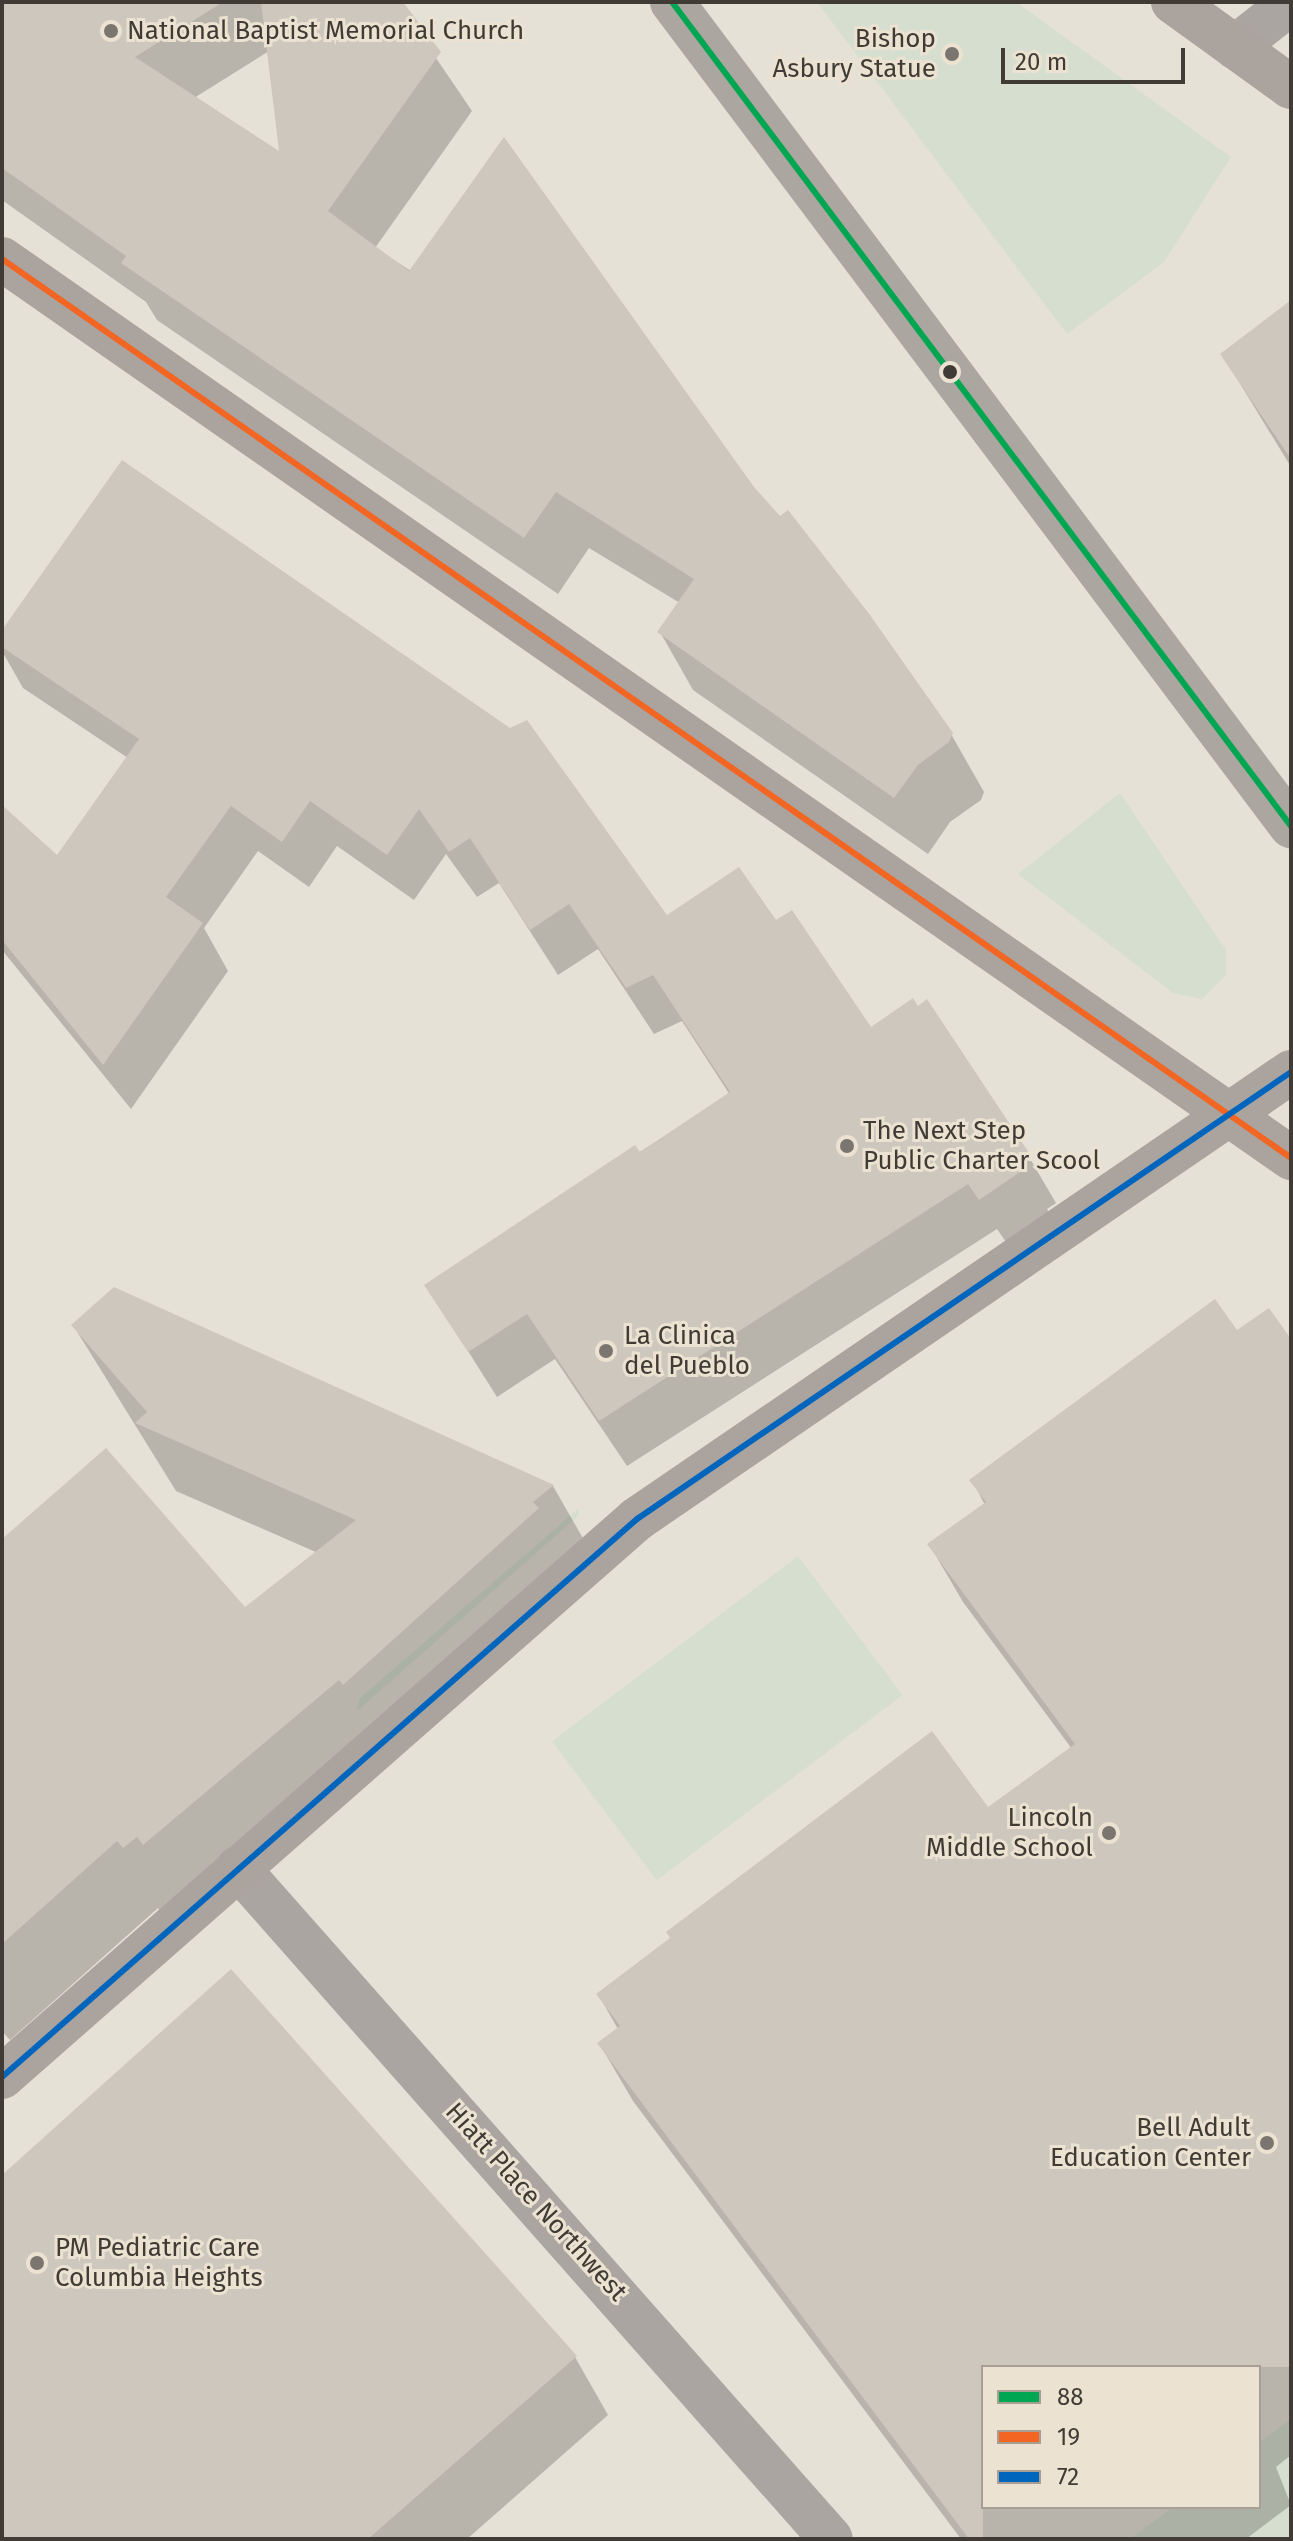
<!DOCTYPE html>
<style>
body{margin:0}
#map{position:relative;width:1293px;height:2541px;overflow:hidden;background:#e6e1d7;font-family:"Fira Sans",sans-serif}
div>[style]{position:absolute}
.green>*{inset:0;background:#d6decf;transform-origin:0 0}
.shadow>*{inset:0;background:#0003}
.building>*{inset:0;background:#cdc7bd}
.street>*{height:44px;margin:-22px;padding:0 22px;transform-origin:22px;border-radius:22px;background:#aaa5a0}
.secondary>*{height:44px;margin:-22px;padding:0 22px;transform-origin:22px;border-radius:22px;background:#aaa39e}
.primary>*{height:44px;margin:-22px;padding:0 22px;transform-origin:22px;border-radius:22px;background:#aca6a1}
.bus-1>*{height:6px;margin:-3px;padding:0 3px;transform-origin:3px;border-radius:3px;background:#00a651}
.bus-2>*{height:6px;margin:-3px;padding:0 3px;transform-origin:3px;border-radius:3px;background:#f26522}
.bus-3>*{height:6px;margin:-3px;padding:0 3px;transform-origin:3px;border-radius:3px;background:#0065bd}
.dots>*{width:22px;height:22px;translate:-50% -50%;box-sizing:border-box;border:4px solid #ece2d1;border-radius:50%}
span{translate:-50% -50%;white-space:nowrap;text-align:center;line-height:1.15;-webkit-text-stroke:6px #ece2d1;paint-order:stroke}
.poi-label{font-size:26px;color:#403b35}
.left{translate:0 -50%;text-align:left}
.right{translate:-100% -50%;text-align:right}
.street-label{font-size:26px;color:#403b35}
.frame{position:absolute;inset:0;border:4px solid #403b35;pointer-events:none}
.legend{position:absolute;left:981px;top:2365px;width:280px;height:144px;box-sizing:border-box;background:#ece2d1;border:2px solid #a79f93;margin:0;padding:10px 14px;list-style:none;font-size:24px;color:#403b35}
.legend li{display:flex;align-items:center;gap:16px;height:40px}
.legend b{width:40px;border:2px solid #a79f93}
.scale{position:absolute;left:1001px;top:48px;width:184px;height:36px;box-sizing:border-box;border:4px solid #403b35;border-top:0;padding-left:10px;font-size:24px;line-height:28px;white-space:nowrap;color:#403b35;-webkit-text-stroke:6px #ece2d1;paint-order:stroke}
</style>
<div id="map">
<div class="green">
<i style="clip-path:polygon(817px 2px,1016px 2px,1231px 157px,1164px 262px,1067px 334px)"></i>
<i style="clip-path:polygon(1120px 793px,1226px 950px,1226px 975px,1202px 999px,1173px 993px,1018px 874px)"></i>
<i style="clip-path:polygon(579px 1508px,578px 1516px,357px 1711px,360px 1698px)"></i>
<i style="left:798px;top:1556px;width:174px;height:308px;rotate:53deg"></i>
<i style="clip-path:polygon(1291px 2419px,1291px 2539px,1130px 2539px,1173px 2507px,1259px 2507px,1259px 2443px)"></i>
</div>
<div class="shadow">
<i style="clip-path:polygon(evenodd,2px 2px,398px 2px,472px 111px,375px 248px,752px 489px,951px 734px,984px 792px,981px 800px,950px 822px,928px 854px,693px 690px,660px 632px,680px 603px,589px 548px,558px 594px,157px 320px,146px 302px,2px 200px,2px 2px,269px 51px,281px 155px,194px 98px,269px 51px)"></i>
<i style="clip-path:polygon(1291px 303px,1291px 467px,1222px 354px)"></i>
<i style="clip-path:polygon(123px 463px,667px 917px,775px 923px,870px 1029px,1029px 1157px,1056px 1203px,1047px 1209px,1051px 1216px,1008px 1245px,997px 1229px,627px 1466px,555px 1359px,497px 1397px,427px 1286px,730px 1095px,682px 1021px,654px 1034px,598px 949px,558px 975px,499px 883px,477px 897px,446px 854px,414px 900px,337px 846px,309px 887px,258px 851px,204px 928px,228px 971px,131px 1109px,2px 950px,2px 808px,57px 858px,128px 758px,23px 688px,2px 651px,2px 633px)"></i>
<i style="clip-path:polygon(114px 1289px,553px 1486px,592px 1554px,163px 1915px,158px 1908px,10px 2040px,2px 2031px,2px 1537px,245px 1610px,318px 1553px,176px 1491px,73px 1325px)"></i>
<i style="clip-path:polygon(evenodd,1237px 1333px,1291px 1345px,1291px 2455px,1276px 2467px,1291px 2505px,1246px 2539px,961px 2539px,633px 2101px,599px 2043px,618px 2029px,598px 1994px,988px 1809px,1072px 1749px,963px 1602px,929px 1544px,985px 1505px,972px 1480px,1237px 1333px,983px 2367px,1259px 2367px,1259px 2507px,983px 2507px,983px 2367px)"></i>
<i style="clip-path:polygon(2px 2177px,575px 2357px,608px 2415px,467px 2539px,2px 2539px)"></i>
</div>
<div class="building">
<i style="clip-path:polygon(2px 2px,223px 2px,135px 57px,279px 151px,261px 2px,403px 2px,441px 52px,328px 211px,409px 271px,504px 137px,754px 487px,780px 516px,788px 510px,870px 615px,953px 733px,949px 742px,918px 765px,894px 798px,657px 632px,694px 579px,556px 492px,524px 538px,121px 263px,126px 256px,2px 168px)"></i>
<i style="clip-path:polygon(1291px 300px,1291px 459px,1220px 354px)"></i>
<i style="clip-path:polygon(122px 460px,510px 728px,527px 720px,667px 915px,739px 867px,776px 920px,792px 910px,871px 1027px,913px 998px,918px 1006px,927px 999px,1031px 1156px,1021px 1162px,1026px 1168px,979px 1200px,968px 1184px,599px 1421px,527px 1314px,468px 1352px,424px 1285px,635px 1145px,640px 1152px,730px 1092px,653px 975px,626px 988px,569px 904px,530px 930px,470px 838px,449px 852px,419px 809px,387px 855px,310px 801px,282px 842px,231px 806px,166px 897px,203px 923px,103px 1065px,2px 940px,2px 805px,57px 855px,139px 739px,2px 647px,2px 630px)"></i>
<i style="clip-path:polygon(114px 1287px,554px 1485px,533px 1502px,539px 1508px,343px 1685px,339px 1680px,143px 1845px,137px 1837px,123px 1848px,117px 1841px,2px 1944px,2px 1539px,106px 1448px,245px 1607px,356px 1520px,135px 1423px,147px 1412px,71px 1325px)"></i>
<i style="clip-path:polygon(1215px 1299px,1237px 1330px,1269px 1308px,1291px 1339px,1291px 2367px,983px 2367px,983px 2539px,969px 2539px,597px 2043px,620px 2026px,596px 1994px,670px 1938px,666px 1932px,932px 1731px,988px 1807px,1075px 1744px,927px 1544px,986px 1502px,969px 1480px)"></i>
<i style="clip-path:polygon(231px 1969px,577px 2356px,368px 2539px,2px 2539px,2px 2175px)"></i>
</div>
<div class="street">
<i style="left:1235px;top:47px;width:71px;rotate:-38.2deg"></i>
<i style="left:238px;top:1868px;width:895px;rotate:48.53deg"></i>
</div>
<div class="secondary">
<i style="left:1173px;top:2px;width:145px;rotate:35.8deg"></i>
<i style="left:2px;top:259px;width:1572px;rotate:34.89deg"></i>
<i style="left:2px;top:2077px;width:845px;rotate:-41.31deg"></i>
<i style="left:637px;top:1519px;width:792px;rotate:-34.35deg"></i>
</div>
<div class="primary">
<i style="left:672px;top:2px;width:1031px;rotate:53.09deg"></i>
</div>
<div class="bus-1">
<i style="left:672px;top:2px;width:1031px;rotate:53.09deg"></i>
</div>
<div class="bus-2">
<i style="left:2px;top:259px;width:1572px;rotate:34.89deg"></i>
</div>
<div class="bus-3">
<i style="left:2px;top:2077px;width:845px;rotate:-41.31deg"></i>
<i style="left:637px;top:1519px;width:792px;rotate:-34.35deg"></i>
</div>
<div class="dots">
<i style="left:111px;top:31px;background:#7a756e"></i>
<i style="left:952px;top:54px;background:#7a756e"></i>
<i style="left:950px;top:372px;background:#403b35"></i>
<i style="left:847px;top:1146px;background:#7a756e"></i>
<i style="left:606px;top:1351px;background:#7a756e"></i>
<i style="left:1109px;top:1833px;background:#7a756e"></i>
<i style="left:1267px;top:2143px;background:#7a756e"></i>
<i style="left:37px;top:2263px;background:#7a756e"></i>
</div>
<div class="poi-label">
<span class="left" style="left:127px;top:31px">National Baptist Memorial Church</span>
<span class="right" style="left:936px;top:54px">Bishop<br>Asbury Statue</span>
<span class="left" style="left:863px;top:1146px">The Next Step<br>Public Charter Scool</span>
<span class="left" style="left:624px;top:1351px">La Clinica<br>del Pueblo</span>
<span class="right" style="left:1093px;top:1833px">Lincoln<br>Middle School</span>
<span class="right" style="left:1251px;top:2143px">Bell Adult<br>Education Center</span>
<span class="left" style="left:55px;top:2263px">PM Pediatric Care<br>Columbia Heights</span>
</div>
<div class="street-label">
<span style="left:536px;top:2202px;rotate:48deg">Hiatt Place Northwest</span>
</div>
<div class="frame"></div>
<ul class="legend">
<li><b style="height:10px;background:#00a651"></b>88</li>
<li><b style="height:10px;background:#f26522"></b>19</li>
<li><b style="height:10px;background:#0065bd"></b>72</li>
</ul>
<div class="scale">20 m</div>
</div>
